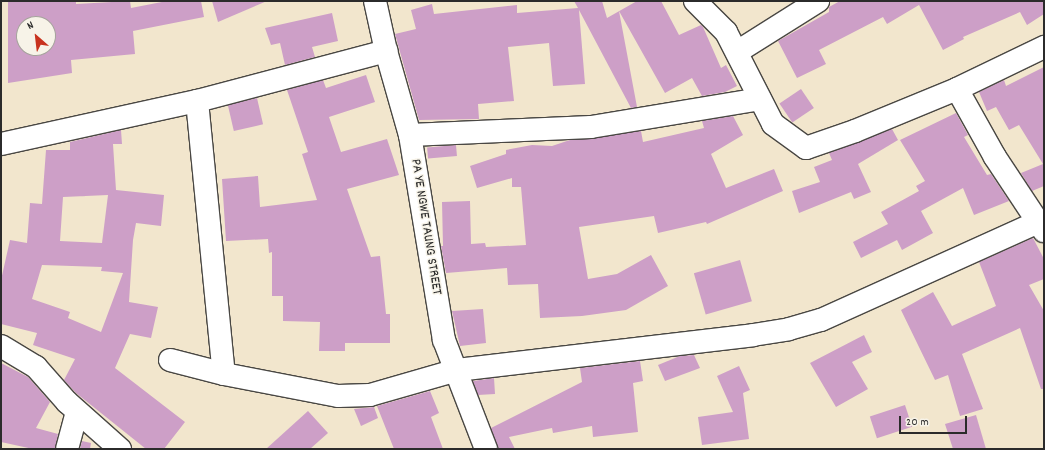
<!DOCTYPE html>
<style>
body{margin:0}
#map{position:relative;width:1045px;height:450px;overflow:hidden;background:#f2e6cd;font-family:Dekko,sans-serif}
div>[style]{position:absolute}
.building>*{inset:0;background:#cd9fc7;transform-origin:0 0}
.roads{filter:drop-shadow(1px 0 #494743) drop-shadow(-1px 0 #494743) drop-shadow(0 1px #494743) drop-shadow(0 -1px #494743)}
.minor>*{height:22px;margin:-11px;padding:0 11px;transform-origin:11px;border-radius:11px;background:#fff}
span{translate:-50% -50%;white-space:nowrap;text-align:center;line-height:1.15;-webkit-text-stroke:3px #f7f3e8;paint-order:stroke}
.street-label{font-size:14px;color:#2b2b2b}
.frame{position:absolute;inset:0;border:2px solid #2b2b2b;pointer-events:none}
.north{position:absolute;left:16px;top:16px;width:40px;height:40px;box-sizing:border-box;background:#f7f3e8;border:1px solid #a5a39c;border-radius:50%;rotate:332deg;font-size:11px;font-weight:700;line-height:16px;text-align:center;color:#2b2b2b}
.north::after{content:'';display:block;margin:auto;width:14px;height:18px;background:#c8321e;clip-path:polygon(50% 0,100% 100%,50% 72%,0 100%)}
.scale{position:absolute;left:899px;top:416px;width:68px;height:18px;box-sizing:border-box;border:2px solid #2b2b2b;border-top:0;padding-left:5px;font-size:12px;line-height:14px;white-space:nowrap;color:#2b2b2b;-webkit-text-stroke:3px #f7f3e8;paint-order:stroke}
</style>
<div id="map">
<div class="building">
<i style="clip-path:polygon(evenodd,8px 1px,76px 1px,76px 4px,130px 1px,131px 8px,167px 1px,201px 1px,204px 17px,133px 31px,135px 54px,71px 60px,72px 73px,8px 83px,8px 1px,24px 24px,48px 24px,48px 48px,24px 48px,24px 24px)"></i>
<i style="clip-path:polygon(212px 1px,267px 1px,218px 22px)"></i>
<i style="clip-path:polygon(574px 1px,602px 1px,607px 18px,637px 1px,661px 1px,679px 35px,701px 25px,703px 27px,721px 68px,726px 65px,737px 86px,725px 92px,702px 96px,692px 78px,665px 93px,619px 11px,637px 107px,631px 108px,579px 10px,585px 84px,553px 86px,549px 43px,508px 47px,514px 101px,478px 104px,479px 119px,419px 120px,395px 34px,416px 29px,411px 10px,432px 4px,434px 14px,517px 5px,517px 13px,578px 8px)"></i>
<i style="clip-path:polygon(840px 1px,1044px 1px,1044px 14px,1027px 25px,1020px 12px,963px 37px,964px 39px,943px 50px,919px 5px,887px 24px,883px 17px,819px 50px,826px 64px,797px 78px,778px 41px,829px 12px,829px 7px)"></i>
<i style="clip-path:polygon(332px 13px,338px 41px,312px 47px,315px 57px,285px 65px,280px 43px,271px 45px,265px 28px)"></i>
<i style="clip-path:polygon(1044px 67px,1044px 186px,1032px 191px,1021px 173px,1043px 164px,1019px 125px,1009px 130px,996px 107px,987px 111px,979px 92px,1004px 80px,1006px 86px)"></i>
<i style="clip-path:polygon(366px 75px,375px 102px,329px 117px,341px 152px,387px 139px,399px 175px,347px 189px,371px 257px,380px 256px,386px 314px,390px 314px,390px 343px,345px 343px,345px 351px,319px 351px,320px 322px,283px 321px,283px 296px,272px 296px,272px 252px,269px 253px,268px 239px,226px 241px,222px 179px,258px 176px,260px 207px,317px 200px,302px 154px,308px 152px,287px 90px,323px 80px,326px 88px)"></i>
<i style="left:801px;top:89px;width:23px;height:26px;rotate:56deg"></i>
<i style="left:257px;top:98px;width:27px;height:30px;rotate:77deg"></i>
<i style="clip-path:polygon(956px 113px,968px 135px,964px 137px,987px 175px,991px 174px,1009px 201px,974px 215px,963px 188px,921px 211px,933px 233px,902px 250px,897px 240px,861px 258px,853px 242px,888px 224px,881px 212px,919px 191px,916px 186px,925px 181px,900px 140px)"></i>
<i style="clip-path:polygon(733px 116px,743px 135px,711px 154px,726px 188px,774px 169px,783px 191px,707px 224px,706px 222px,658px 233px,654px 216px,579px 227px,588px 279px,617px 274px,651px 255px,668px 286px,626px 310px,582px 316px,540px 318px,538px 284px,508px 285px,507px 268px,446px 273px,441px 246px,443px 246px,442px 202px,470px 201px,471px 244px,485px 243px,486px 247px,526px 245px,521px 187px,512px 187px,512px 178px,477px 188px,470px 166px,506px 154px,506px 150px,532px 145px,552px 146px,570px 140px,641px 131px,643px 142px,704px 128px,702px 121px)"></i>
<i style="clip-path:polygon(892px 129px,898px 140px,858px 164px,871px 192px,854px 199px,851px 192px,799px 213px,792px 191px,820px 182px,814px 167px,832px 160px,829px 153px)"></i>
<i style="clip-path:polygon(evenodd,121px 130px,122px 144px,113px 144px,116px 190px,164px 195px,161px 226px,136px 223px,133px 240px,129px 302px,158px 307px,151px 338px,130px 334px,115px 368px,185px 422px,164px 449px,146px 449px,76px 393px,64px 380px,75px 359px,33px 345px,37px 333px,1px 324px,1px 280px,10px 240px,27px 243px,30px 203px,42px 204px,46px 150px,70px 150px,70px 142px,121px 130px,108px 195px,102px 243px,60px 241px,63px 197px,108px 195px,121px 130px,42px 265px,102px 267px,101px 271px,123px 273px,101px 332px,68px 318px,70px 312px,32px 299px,42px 265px)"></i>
<i style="left:456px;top:145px;width:11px;height:29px;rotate:85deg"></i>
<i style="clip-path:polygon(1033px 238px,1044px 259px,1044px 279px,1029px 285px,1044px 311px,1044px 389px,1041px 389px,1020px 328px,962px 354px,983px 409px,960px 416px,948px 375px,935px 380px,901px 310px,933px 292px,952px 326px,996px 306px,979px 262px)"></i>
<i style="left:740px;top:260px;width:43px;height:48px;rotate:74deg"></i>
<i style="clip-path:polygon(483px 309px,486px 343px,460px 346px,452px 311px)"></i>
<i style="clip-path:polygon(864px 335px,872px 352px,852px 362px,868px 389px,836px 407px,810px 363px)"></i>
<i style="clip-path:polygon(694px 355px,700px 368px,665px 381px,658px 365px,680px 356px)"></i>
<i style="clip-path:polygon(640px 361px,643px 381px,633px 383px,638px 432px,593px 437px,592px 426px,553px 433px,552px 428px,509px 437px,515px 449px,498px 449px,491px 428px,582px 382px,580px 368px)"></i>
<i style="clip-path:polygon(1px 363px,28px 377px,50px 402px,36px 428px,58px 434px,55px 449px,33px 449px,1px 442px)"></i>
<i style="clip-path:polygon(739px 366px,750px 390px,743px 393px,749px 439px,702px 445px,698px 417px,733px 412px,717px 376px)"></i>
<i style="clip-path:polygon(494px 378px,495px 394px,478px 395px,473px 381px)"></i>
<i style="clip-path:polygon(430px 391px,439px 413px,431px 417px,443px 449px,394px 449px,377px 406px)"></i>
<i style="left:905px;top:405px;width:23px;height:37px;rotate:72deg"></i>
<i style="clip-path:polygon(374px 407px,378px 418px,361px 426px,354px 409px)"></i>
<i style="clip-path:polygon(308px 411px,328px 433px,310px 449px,266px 449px)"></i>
<i style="clip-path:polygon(976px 415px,986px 449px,953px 449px,945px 424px)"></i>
<i style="clip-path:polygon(82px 441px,91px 443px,90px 449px,80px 449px)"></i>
</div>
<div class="roads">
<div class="minor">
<i style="left:375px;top:1px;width:51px;rotate:77.6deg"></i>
<i style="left:386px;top:51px;width:87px;rotate:74.1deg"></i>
<i style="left:410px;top:135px;width:208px;rotate:80.6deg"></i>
<i style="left:444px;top:340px;width:117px;rotate:68.9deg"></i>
<i style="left:695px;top:1px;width:44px;rotate:45deg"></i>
<i style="left:726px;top:32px;width:103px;rotate:62.9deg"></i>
<i style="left:773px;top:124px;width:41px;rotate:36deg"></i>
<i style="left:806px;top:148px;width:52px;rotate:-19.1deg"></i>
<i style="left:855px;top:131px;width:110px;rotate:-22.4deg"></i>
<i style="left:957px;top:89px;width:97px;rotate:-25.8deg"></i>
<i style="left:737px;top:52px;width:96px;rotate:-32.2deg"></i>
<i style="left:957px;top:89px;width:78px;rotate:60.8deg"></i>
<i style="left:995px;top:157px;width:89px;rotate:56.5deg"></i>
<i style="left:197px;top:101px;width:274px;rotate:84.4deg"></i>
<i style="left:410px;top:135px;width:181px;rotate:-2.5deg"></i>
<i style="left:591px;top:127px;width:171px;rotate:-9.4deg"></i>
<i style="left:1px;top:144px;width:201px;rotate:-12.4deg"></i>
<i style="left:197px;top:101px;width:196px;rotate:-14.8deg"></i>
<i style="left:1px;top:346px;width:41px;rotate:31deg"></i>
<i style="left:36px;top:367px;width:47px;rotate:48.5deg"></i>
<i style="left:67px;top:402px;width:71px;rotate:41.6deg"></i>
<i style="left:170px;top:360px;width:56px;rotate:14.5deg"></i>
<i style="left:224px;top:374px;width:116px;rotate:10.9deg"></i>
<i style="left:338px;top:396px;width:32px;rotate:-2deg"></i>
<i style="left:370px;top:395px;width:91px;rotate:-16deg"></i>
<i style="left:457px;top:370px;width:298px;rotate:-6.7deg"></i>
<i style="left:753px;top:335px;width:36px;rotate:-9deg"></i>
<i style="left:789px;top:329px;width:33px;rotate:-16deg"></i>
<i style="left:821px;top:320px;width:230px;rotate:-24.3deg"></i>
<i style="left:1031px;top:225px;width:8px"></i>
<i style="left:67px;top:449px;width:38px;rotate:-75deg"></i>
</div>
</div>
<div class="street-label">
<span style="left:426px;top:227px;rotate:81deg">PA YE NGWE TAUNG STREET</span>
</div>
<div class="frame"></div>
<div class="north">N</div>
<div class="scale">20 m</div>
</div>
